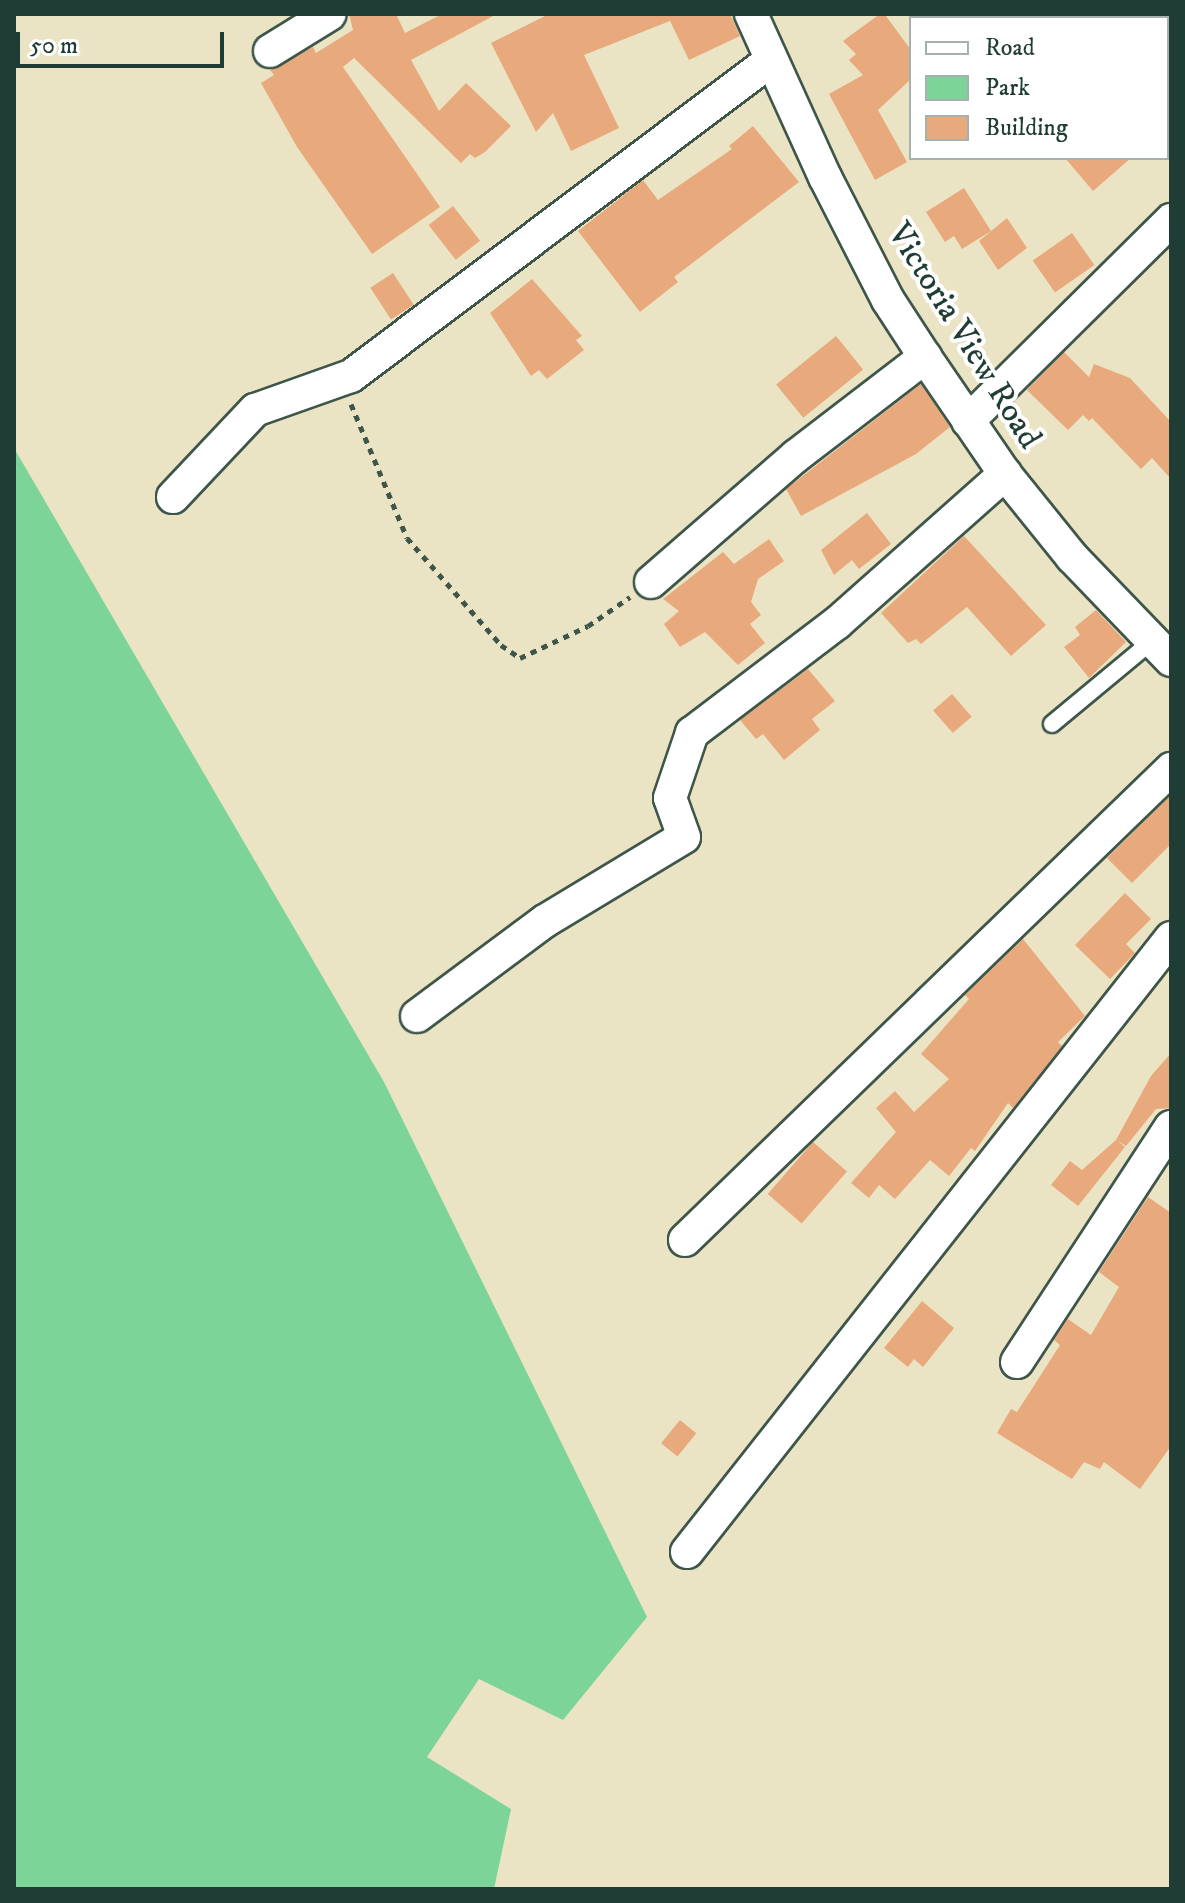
<!DOCTYPE html>
<style>
body{margin:0}
#map{position:relative;width:1185px;height:1903px;overflow:hidden;background:#ebe4c4;font-family:"IM FELL DW Pica",serif}
div>[style]{position:absolute}
.green>*{inset:0;background:#7cd499}
.building>*{inset:0;background:#e8a97d;transform-origin:0 0}
.path>*{height:5px;margin-top:-2.5px;transform-origin:0;background:repeating-linear-gradient(90deg,#3e564a 0 6px,transparent 0 12px)}
.roads{filter:drop-shadow(2px 0 #3e564a) drop-shadow(-2px 0 #3e564a) drop-shadow(0 2px #3e564a) drop-shadow(0 -2px #3e564a)}
.service>*{height:16px;margin:-8px;padding:0 8px;transform-origin:8px;border-radius:8px;background:#fff}
.minor>*{height:32px;margin:-16px;padding:0 16px;transform-origin:16px;border-radius:16px;background:#fff}
span{translate:-50% -50%;white-space:nowrap;text-align:center;line-height:1.15;-webkit-text-stroke:8px #fff;paint-order:stroke}
.street-label{font-size:34px;color:#1f3d34}
.frame{position:absolute;inset:0;border:16px solid #1f3d34;pointer-events:none}
.legend{position:absolute;left:909px;top:16px;width:260px;height:144px;box-sizing:border-box;background:#fff;border:2px solid #a5b1ae;margin:0;padding:10px 14px;list-style:none;font-size:24px;color:#1f3d34}
.legend li{display:flex;align-items:center;gap:16px;height:40px}
.legend b{width:40px;border:2px solid #a5b1ae}
.scale{position:absolute;left:16px;top:32px;width:208px;height:36px;box-sizing:border-box;border:4px solid #1f3d34;border-top:0;padding-left:10px;font-size:24px;line-height:28px;white-space:nowrap;color:#1f3d34;-webkit-text-stroke:6px #fff;paint-order:stroke}
</style>
<div id="map">
<div class="green">
<i style="clip-path:polygon(14px 448px,384px 1082px,647px 1617px,563px 1720px,479px 1679px,427px 1757px,511px 1809px,494px 1889px,14px 1889px)"></i>
</div>
<div class="building">
<i style="clip-path:polygon(349px 14px,396px 14px,405px 33px,442px 14px,497px 14px,411px 60px,439px 111px,466px 83px,511px 126px,485px 152px,475px 158px,470px 154px,461px 163px,354px 58px,343px 67px,440px 207px,372px 254px,297px 147px,261px 83px,274px 75px,270px 70px,313px 47px,316px 53px,353px 30px)"></i>
<i style="clip-path:polygon(549px 14px,730px 14px,740px 36px,689px 60px,670px 21px,584px 55px,619px 128px,571px 151px,553px 113px,536px 132px,491px 43px)"></i>
<i style="clip-path:polygon(877px 16px,886px 16px,911px 50px,911px 79px,878px 110px,907px 162px,875px 180px,829px 94px,863px 75px,849px 60px,856px 54px,843px 41px)"></i>
<i style="clip-path:polygon(753px 126px,799px 182px,674px 277px,678px 282px,640px 312px,578px 231px,643px 180px,658px 200px,732px 149px,729px 146px)"></i>
<i style="clip-path:polygon(1065px 158px,1131px 158px,1093px 191px)"></i>
<i style="clip-path:polygon(964px 188px,991px 231px,962px 249px,954px 236px,945px 242px,926px 212px)"></i>
<i style="left:453px;top:206px;width:44px;height:31px;rotate:52deg"></i>
<i style="clip-path:polygon(1007px 218px,1027px 248px,998px 270px,979px 241px)"></i>
<i style="left:1072px;top:233px;width:39px;height:48px;rotate:55deg"></i>
<i style="left:393px;top:273px;width:38px;height:27px;rotate:57deg"></i>
<i style="clip-path:polygon(532px 279px,582px 336px,576px 340px,584px 350px,547px 379px,539px 370px,531px 376px,490px 313px)"></i>
<i style="left:836px;top:336px;width:43px;height:77px;rotate:51deg"></i>
<i style="clip-path:polygon(1064px 352px,1089px 377px,1094px 364px,1130px 378px,1171px 422px,1171px 479px,1152px 458px,1141px 469px,1092px 418px,1089px 421px,1083px 415px,1068px 430px,1027px 390px)"></i>
<i style="clip-path:polygon(921px 384px,950px 427px,916px 454px,801px 516px,786px 489px)"></i>
<i style="clip-path:polygon(867px 513px,891px 544px,859px 569px,852px 560px,834px 575px,821px 550px)"></i>
<i style="clip-path:polygon(964px 536px,1046px 625px,1011px 656px,967px 607px,921px 644px,916px 639px,908px 643px,881px 613px)"></i>
<i style="clip-path:polygon(769px 539px,784px 561px,758px 579px,751px 602px,761px 615px,750px 624px,765px 643px,738px 665px,705px 632px,680px 647px,664px 624px,679px 611px,663px 599px,723px 552px,734px 564px)"></i>
<i style="clip-path:polygon(1096px 610px,1126px 642px,1089px 678px,1064px 647px,1080px 635px,1075px 627px)"></i>
<i style="clip-path:polygon(808px 669px,835px 701px,812px 719px,820px 730px,784px 760px,763px 734px,756px 739px,740px 720px)"></i>
<i style="left:952px;top:694px;width:30px;height:25px;rotate:49deg"></i>
<i style="clip-path:polygon(1171px 795px,1171px 844px,1132px 883px,1107px 858px)"></i>
<i style="clip-path:polygon(1125px 893px,1151px 919px,1126px 944px,1135px 953px,1110px 979px,1075px 945px)"></i>
<i style="clip-path:polygon(1023px 939px,1085px 1016px,1058px 1042px,1062px 1046px,1013px 1108px,1008px 1103px,975px 1151px,971px 1148px,949px 1176px,930px 1160px,895px 1199px,879px 1185px,869px 1198px,851px 1183px,896px 1132px,876px 1108px,895px 1091px,914px 1112px,949px 1079px,921px 1054px,969px 999px,965px 995px)"></i>
<i style="clip-path:polygon(1171px 1053px,1171px 1108px,1156px 1109px,1126px 1146px,1118px 1141px,1125px 1147px,1078px 1206px,1051px 1185px,1070px 1161px,1082px 1170px,1116px 1140px,1151px 1076px)"></i>
<i style="left:813px;top:1142px;width:45px;height:69px;rotate:41deg"></i>
<i style="clip-path:polygon(1148px 1197px,1171px 1213px,1171px 1446px,1140px 1489px,1104px 1462px,1100px 1469px,1084px 1462px,1072px 1479px,997px 1433px,1011px 1409px,1017px 1412px,1060px 1345px,1054px 1340px,1068px 1319px,1091px 1335px,1119px 1287px,1099px 1272px)"></i>
<i style="clip-path:polygon(922px 1301px,954px 1328px,923px 1367px,914px 1359px,908px 1367px,884px 1348px)"></i>
<i style="left:680px;top:1420px;width:21px;height:30px;rotate:39deg"></i>
</div>
<div class="path">
<i style="left:351px;top:404px;width:145px;rotate:67.3deg"></i>
<i style="left:407px;top:538px;width:142px;rotate:48.7deg"></i>
<i style="left:501px;top:645px;width:23px;rotate:34deg"></i>
<i style="left:520px;top:658px;width:75px;rotate:-25.2deg"></i>
<i style="left:588px;top:626px;width:51px;rotate:-34.6deg"></i>
</div>
<div class="roads">
<div class="service">
<i style="left:1052px;top:724px;width:130px;rotate:-39.7deg"></i>
</div>
<div class="minor">
<i style="left:751px;top:14px;width:179px;rotate:65.6deg"></i>
<i style="left:825px;top:177px;width:138px;rotate:62.9deg"></i>
<i style="left:888px;top:300px;width:68px;rotate:57deg"></i>
<i style="left:925px;top:357px;width:142px;rotate:55.6deg"></i>
<i style="left:1005px;top:474px;width:107px;rotate:51.1deg"></i>
<i style="left:1072px;top:557px;width:143px;rotate:46.1deg"></i>
<i style="left:270px;top:51px;width:70px;rotate:-31.7deg"></i>
<i style="left:968px;top:421px;width:286px;rotate:-44.7deg"></i>
<i style="left:173px;top:497px;width:120px;rotate:-46.7deg"></i>
<i style="left:255px;top:410px;width:102px;rotate:-19.5deg"></i>
<i style="left:351px;top:376px;width:524px;rotate:-36.94deg"></i>
<i style="left:651px;top:582px;width:192px;rotate:-41deg"></i>
<i style="left:796px;top:456px;width:163px;rotate:-37.5deg"></i>
<i style="left:417px;top:1016px;width:159px;rotate:-36.6deg"></i>
<i style="left:545px;top:921px;width:162px;rotate:-31.1deg"></i>
<i style="left:684px;top:837px;width:41px;rotate:-109.7deg"></i>
<i style="left:670px;top:798px;width:69px;rotate:-71.3deg"></i>
<i style="left:692px;top:733px;width:182px;rotate:-37.2deg"></i>
<i style="left:837px;top:623px;width:225px;rotate:-41.6deg"></i>
<i style="left:685px;top:1240px;width:677px;rotate:-44.1deg"></i>
<i style="left:1017px;top:1362px;width:281px;rotate:-56.8deg"></i>
<i style="left:687px;top:1552px;width:782px;rotate:-51.75deg"></i>
</div>
</div>
<div class="street-label">
<span style="left:964px;top:336px;rotate:58deg">Victoria View Road</span>
</div>
<div class="frame"></div>
<ul class="legend">
<li><b style="height:10px;background:#fff"></b>Road</li>
<li><b style="height:22px;background:#7cd499"></b>Park</li>
<li><b style="height:22px;background:#e8a97d"></b>Building</li>
</ul>
<div class="scale">50 m</div>
</div>
